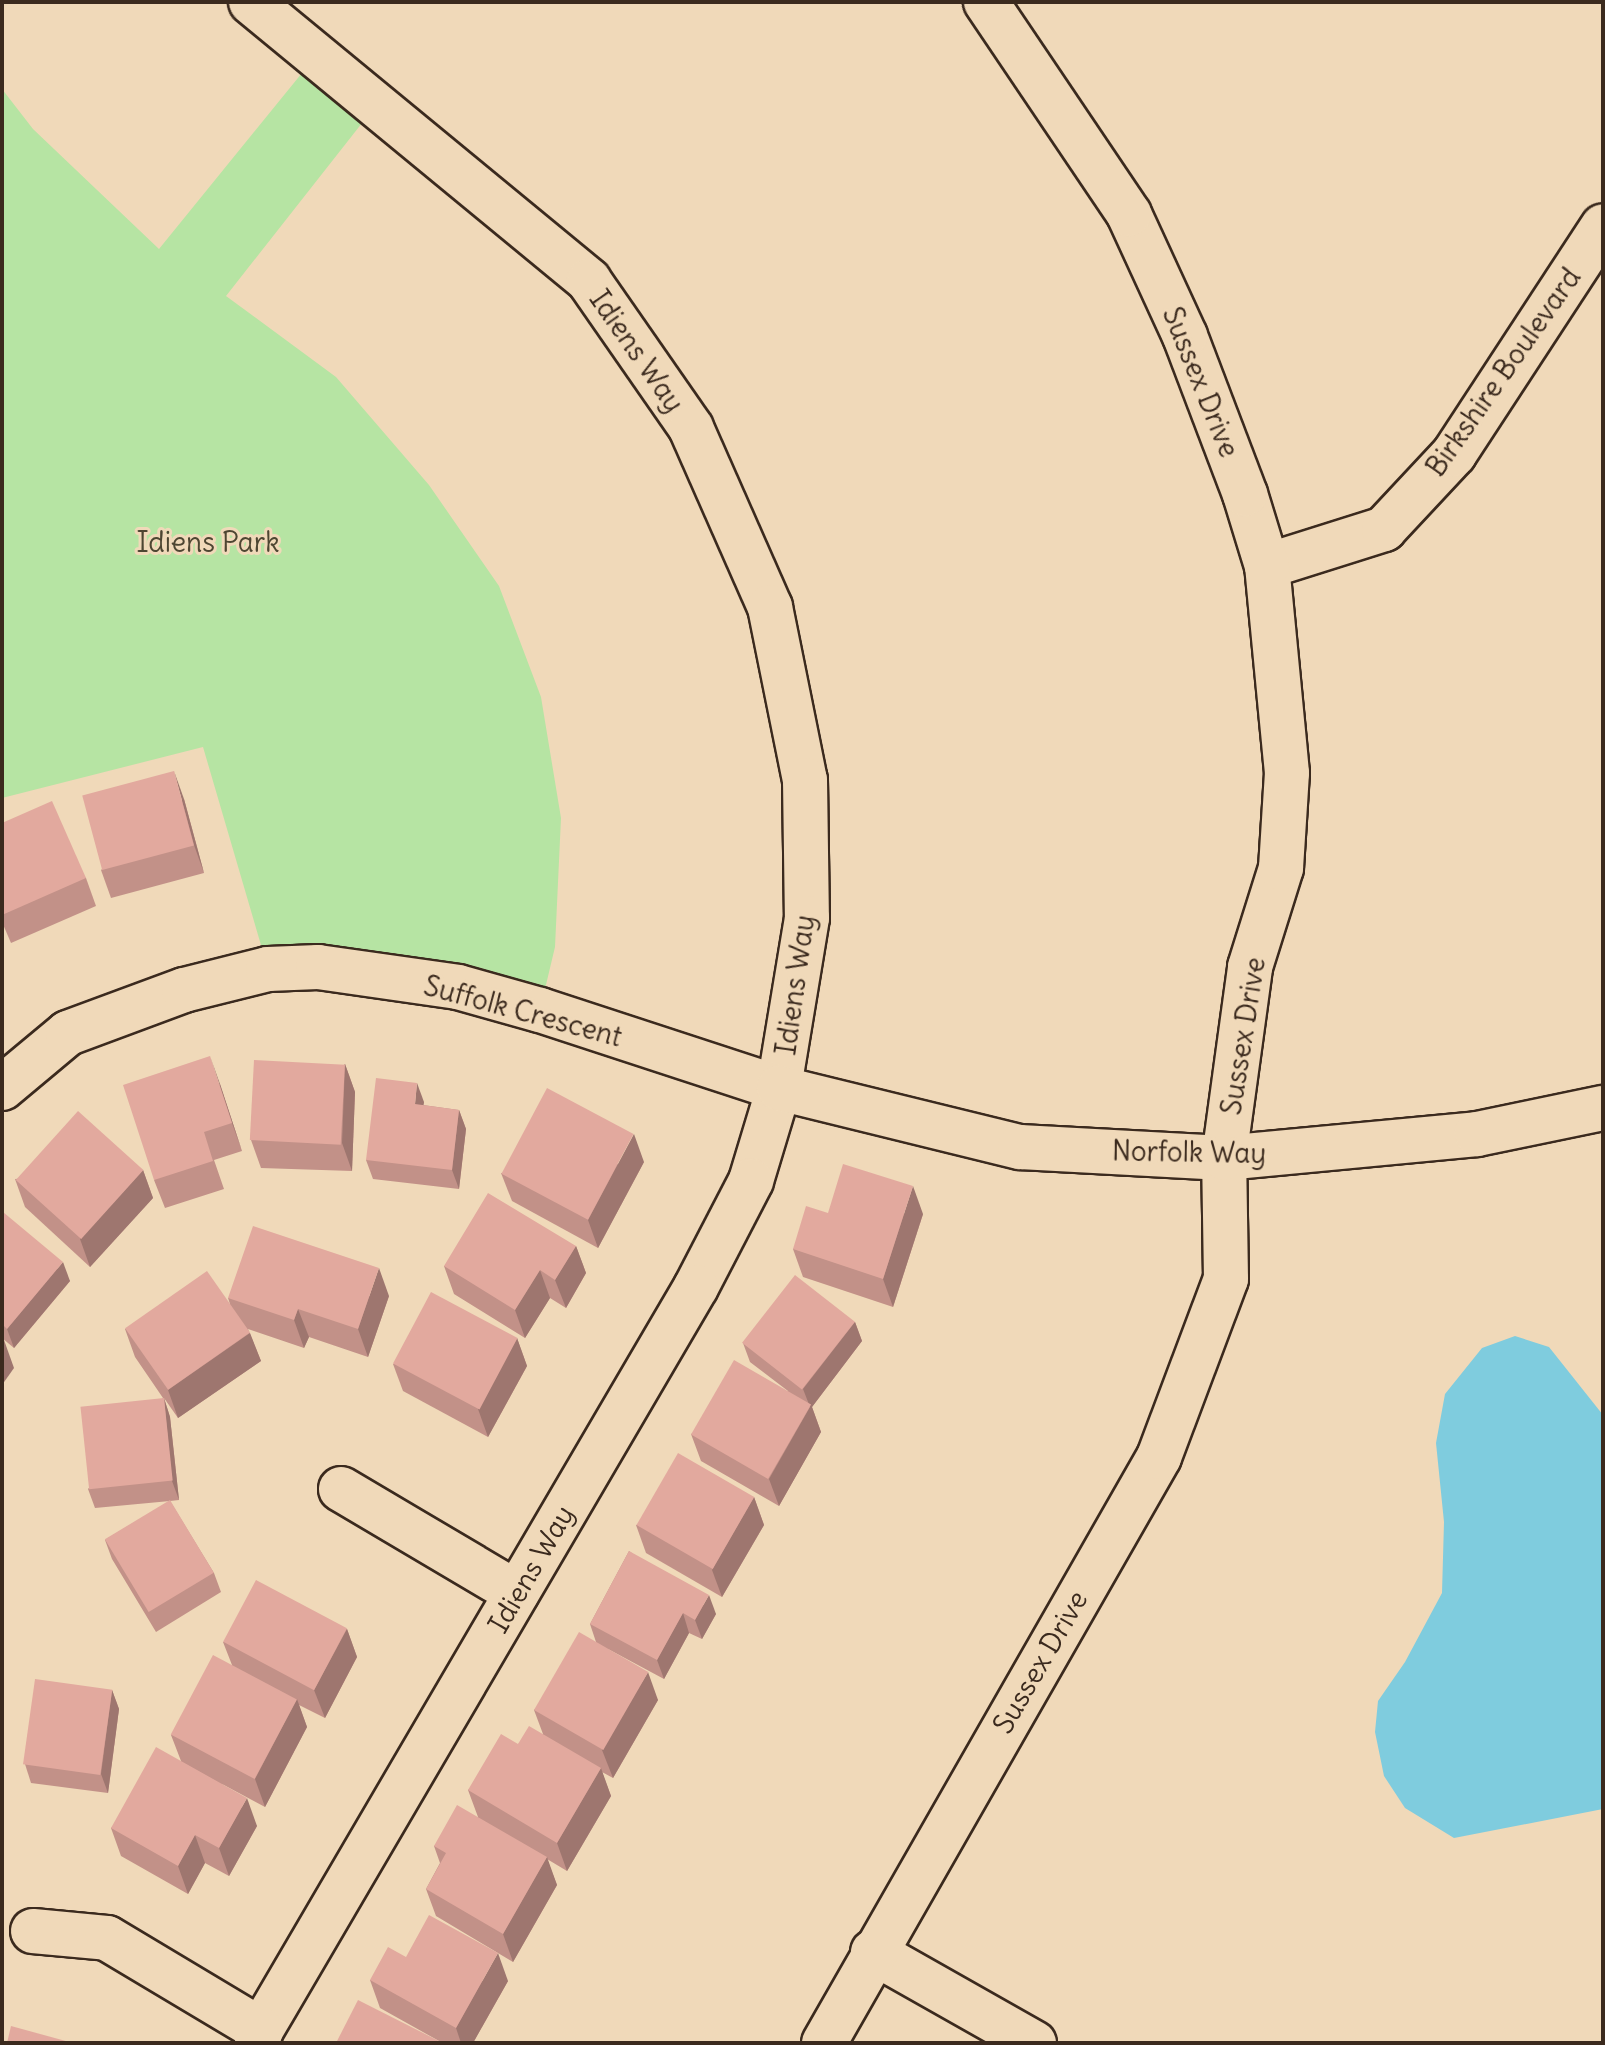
<!DOCTYPE html>
<style>
body{margin:0}
#map{position:relative;width:1605px;height:2045px;overflow:hidden;background:#f0d9b9;font-family:Delius,sans-serif}
div>[style]{position:absolute}
.green>*{inset:0;background:#b6e4a3}
.water>*{inset:0;background:#7fccde}
.roads{filter:drop-shadow(2px 0 #3b2a1e) drop-shadow(-2px 0 #3b2a1e) drop-shadow(0 2px #3b2a1e) drop-shadow(0 -2px #3b2a1e)}
.minor>*{height:44px;margin:-22px;padding:0 22px;transform-origin:22px;border-radius:22px;background:#f0d9b9}
.wall>*{inset:0;background:#c29188}
.shaded-wall>*{inset:0;background:#9e766f}
.building>*{inset:0;background:#e2a99e;transform-origin:0 0}
span{translate:-50% -50%;white-space:nowrap;text-align:center;line-height:1.15;-webkit-text-stroke:6px #f0d9b9;paint-order:stroke}
.street-label{font-size:28px;color:#3b2a1e}
.park-label{font-size:28px;color:#4d4632}
.frame{position:absolute;inset:0;border:4px solid #3b2a1e;pointer-events:none}
</style>
<div id="map">
<div class="green">
<i style="clip-path:polygon(315px 57px,377px 104px,226px 296px,336px 377px,429px 485px,499px 586px,541px 697px,561px 818px,555px 947px,540px 1010px,268px 969px,203px 747px,2px 798px,2px 89px,33px 129px,159px 249px)"></i>
</div>
<div class="water">
<i style="clip-path:polygon(1515px 1336px,1549px 1347px,1603px 1415px,1603px 1809px,1454px 1838px,1405px 1808px,1384px 1776px,1375px 1732px,1378px 1701px,1405px 1662px,1442px 1593px,1444px 1522px,1436px 1443px,1445px 1394px,1482px 1348px)"></i>
</div>
<div class="roads">
<div class="minor">
<i style="left:251px;top:2px;width:438px;rotate:39.5deg"></i>
<i style="left:589px;top:281px;width:179px;rotate:55.2deg"></i>
<i style="left:691px;top:428px;width:196px;rotate:66.2deg"></i>
<i style="left:770px;top:607px;width:177px;rotate:78.6deg"></i>
<i style="left:805px;top:780px;width:138px;rotate:89.2deg"></i>
<i style="left:807px;top:918px;width:172px;rotate:99.4deg"></i>
<i style="left:779px;top:1088px;width:97px;rotate:106.8deg"></i>
<i style="left:751px;top:1181px;width:119px;rotate:117.4deg"></i>
<i style="left:696px;top:1287px;width:861px;rotate:120.35deg"></i>
<i style="left:261px;top:2030px;width:14px;rotate:107deg"></i>
<i style="left:1267px;top:566px;width:123px;rotate:-17.5deg"></i>
<i style="left:1384px;top:529px;width:103px;rotate:-47deg"></i>
<i style="left:1454px;top:454px;width:272px;rotate:-56.8deg"></i>
<i style="left:2px;top:1088px;width:86px;rotate:-39.8deg"></i>
<i style="left:68px;top:1033px;width:124px;rotate:-20.3deg"></i>
<i style="left:184px;top:990px;width:87px;rotate:-14deg"></i>
<i style="left:268px;top:969px;width:50px;rotate:-2.3deg"></i>
<i style="left:318px;top:967px;width:141px;rotate:8.1deg"></i>
<i style="left:458px;top:987px;width:85px;rotate:15.7deg"></i>
<i style="left:540px;top:1010px;width:251px;rotate:18.1deg"></i>
<i style="left:779px;top:1088px;width:248px;rotate:13.8deg"></i>
<i style="left:1020px;top:1147px;width:204px;rotate:3.1deg"></i>
<i style="left:1224px;top:1158px;width:254px;rotate:-5.4deg"></i>
<i style="left:1477px;top:1134px;width:129px;rotate:-11.7deg"></i>
<i style="left:341px;top:1489px;width:204px;rotate:30.6deg"></i>
<i style="left:33px;top:1931px;width:74px;rotate:5.4deg"></i>
<i style="left:107px;top:1938px;width:179px;rotate:30.9deg"></i>
<i style="left:873px;top:1952px;width:185px;rotate:29.5deg"></i>
<i style="left:824px;top:2043px;width:675px;rotate:-60.24deg"></i>
<i style="left:1159px;top:1457px;width:190px;rotate:-69.4deg"></i>
<i style="left:1226px;top:1279px;width:121px;rotate:-90.9deg"></i>
<i style="left:1224px;top:1158px;width:193px;rotate:-82.2deg"></i>
<i style="left:1250px;top:967px;width:104px;rotate:-72.6deg"></i>
<i style="left:1281px;top:868px;width:95px;rotate:-86.4deg"></i>
<i style="left:1287px;top:773px;width:208px;rotate:-95.5deg"></i>
<i style="left:1267px;top:566px;width:75px;rotate:-107deg"></i>
<i style="left:1245px;top:494px;width:169px;rotate:-110.8deg"></i>
<i style="left:1185px;top:336px;width:134px;rotate:-114.7deg"></i>
<i style="left:1129px;top:214px;width:256px;rotate:-124deg"></i>
</div>
</div>
<div class="wall">
<i style="clip-path:polygon(184px 799px,204px 873px,111px 898px,101px 870px)"></i>
<i style="clip-path:polygon(2px 823px,86px 878px,96px 906px,11px 943px,2px 922px)"></i>
<i style="clip-path:polygon(345px 1064px,355px 1092px,352px 1171px,261px 1168px,251px 1140px)"></i>
<i style="clip-path:polygon(220px 1084px,242px 1151px,214px 1160px,224px 1189px,165px 1208px,154px 1180px)"></i>
<i style="clip-path:polygon(424px 1102px,423px 1105px,459px 1110px,466px 1129px,459px 1189px,373px 1179px,366px 1160px)"></i>
<i style="clip-path:polygon(644px 1162px,598px 1248px,512px 1201px,501px 1173px)"></i>
<i style="clip-path:polygon(143px 1170px,153px 1198px,90px 1267px,25px 1207px,15px 1179px)"></i>
<i style="clip-path:polygon(828px 1213px,923px 1214px,893px 1307px,803px 1277px,793px 1249px)"></i>
<i style="clip-path:polygon(2px 1214px,70px 1281px,14px 1348px,2px 1338px)"></i>
<i style="clip-path:polygon(576px 1246px,586px 1273px,566px 1308px,550px 1298px,525px 1338px,454px 1294px,444px 1266px)"></i>
<i style="clip-path:polygon(389px 1296px,368px 1357px,309px 1337px,304px 1348px,248px 1329px,261px 1361px,178px 1418px,164px 1398px,170px 1417px,179px 1500px,170px 1501px,214px 1573px,221px 1592px,156px 1632px,112px 1559px,105px 1540px,170px 1501px,95px 1508px,88px 1489px,163px 1398px,135px 1357px,125px 1329px,230px 1304px,228px 1298px)"></i>
<i style="clip-path:polygon(855px 1322px,862px 1341px,812px 1407px,821px 1432px,779px 1506px,701px 1461px,691px 1434px,788px 1391px,750px 1362px,743px 1343px)"></i>
<i style="clip-path:polygon(517px 1338px,527px 1366px,488px 1437px,403px 1391px,393px 1364px)"></i>
<i style="clip-path:polygon(754px 1497px,764px 1525px,722px 1597px,646px 1553px,636px 1525px)"></i>
<i style="clip-path:polygon(629px 1551px,716px 1614px,702px 1639px,689px 1633px,664px 1679px,608px 1649px,658px 1700px,613px 1778px,602px 1772px,611px 1796px,567px 1871px,547px 1859px,557px 1885px,513px 1962px,436px 1916px,426px 1889px,440px 1863px,434px 1846px,478px 1817px,468px 1790px,518px 1744px,543px 1734px,534px 1710px,596px 1642px,590px 1624px)"></i>
<i style="clip-path:polygon(347px 1629px,357px 1657px,325px 1718px,299px 1705px,307px 1727px,265px 1807px,222px 1784px,257px 1826px,229px 1876px,205px 1863px,188px 1894px,121px 1856px,111px 1828px,181px 1761px,171px 1735px,232px 1665px,223px 1642px)"></i>
<i style="clip-path:polygon(112px 1690px,119px 1709px,108px 1793px,31px 1783px,25px 1764px)"></i>
<i style="clip-path:polygon(370px 1980px,508px 1981px,473px 2043px,442px 2043px,439px 2041px,440px 2043px,439px 2041px,380px 2008px)"></i>
</div>
<div class="shaded-wall">
<i style="clip-path:polygon(174px 771px,184px 799px,204px 873px,194px 845px)"></i>
<i style="clip-path:polygon(210px 1056px,220px 1084px,242px 1151px,232px 1123px)"></i>
<i style="clip-path:polygon(345px 1064px,355px 1092px,352px 1171px,342px 1143px)"></i>
<i style="clip-path:polygon(417px 1083px,424px 1102px,421px 1123px,415px 1104px)"></i>
<i style="clip-path:polygon(459px 1110px,466px 1129px,459px 1189px,452px 1170px)"></i>
<i style="clip-path:polygon(634px 1134px,644px 1162px,598px 1248px,588px 1220px)"></i>
<i style="clip-path:polygon(143px 1170px,153px 1198px,90px 1267px,80px 1239px)"></i>
<i style="clip-path:polygon(913px 1186px,923px 1214px,893px 1307px,883px 1279px)"></i>
<i style="clip-path:polygon(576px 1246px,586px 1273px,566px 1308px,555px 1280px)"></i>
<i style="clip-path:polygon(63px 1262px,70px 1281px,14px 1348px,7px 1329px)"></i>
<i style="clip-path:polygon(379px 1268px,389px 1296px,368px 1357px,358px 1329px)"></i>
<i style="clip-path:polygon(540px 1270px,550px 1298px,525px 1338px,515px 1310px)"></i>
<i style="clip-path:polygon(298px 1309px,309px 1337px,304px 1348px,294px 1320px)"></i>
<i style="clip-path:polygon(855px 1322px,862px 1341px,812px 1407px,821px 1432px,779px 1506px,769px 1479px,810px 1407px,803px 1389px)"></i>
<i style="clip-path:polygon(250px 1333px,261px 1361px,178px 1418px,168px 1390px)"></i>
<i style="clip-path:polygon(517px 1338px,527px 1366px,488px 1437px,478px 1409px)"></i>
<i style="clip-path:polygon(4px 1340px,14px 1368px,2px 1385px,2px 1343px)"></i>
<i style="clip-path:polygon(164px 1398px,170px 1417px,179px 1500px,172px 1481px)"></i>
<i style="clip-path:polygon(754px 1497px,764px 1525px,722px 1597px,712px 1570px)"></i>
<i style="clip-path:polygon(709px 1595px,716px 1614px,702px 1639px,695px 1620px)"></i>
<i style="clip-path:polygon(683px 1613px,689px 1633px,664px 1679px,657px 1660px)"></i>
<i style="clip-path:polygon(347px 1629px,357px 1657px,325px 1718px,314px 1690px)"></i>
<i style="clip-path:polygon(648px 1672px,658px 1700px,613px 1778px,602px 1750px)"></i>
<i style="clip-path:polygon(112px 1690px,119px 1709px,108px 1793px,101px 1774px)"></i>
<i style="clip-path:polygon(297px 1699px,307px 1727px,265px 1807px,255px 1779px)"></i>
<i style="clip-path:polygon(601px 1768px,611px 1796px,567px 1871px,557px 1843px)"></i>
<i style="clip-path:polygon(247px 1798px,257px 1826px,229px 1876px,219px 1848px)"></i>
<i style="clip-path:polygon(195px 1835px,205px 1863px,188px 1894px,178px 1866px)"></i>
<i style="clip-path:polygon(547px 1857px,557px 1885px,513px 1962px,503px 1934px)"></i>
<i style="clip-path:polygon(498px 1953px,508px 1981px,473px 2043px,461px 2043px,456px 2028px)"></i>
</div>
<div class="building">
<i style="left:174px;top:771px;width:77px;height:95px;rotate:75deg"></i>
<i style="clip-path:polygon(52px 801px,86px 878px,2px 915px,2px 823px)"></i>
<i style="clip-path:polygon(210px 1056px,232px 1123px,204px 1132px,213px 1161px,154px 1180px,123px 1085px)"></i>
<i style="left:254px;top:1060px;width:91px;height:80px;rotate:3deg"></i>
<i style="clip-path:polygon(376px 1078px,417px 1083px,415px 1104px,459px 1110px,452px 1170px,366px 1160px)"></i>
<i style="left:547px;top:1088px;width:98px;height:97px;rotate:28deg"></i>
<i style="left:78px;top:1111px;width:88px;height:93px;rotate:42deg"></i>
<i style="clip-path:polygon(843px 1164px,913px 1186px,883px 1279px,793px 1249px,806px 1206px,828px 1213px)"></i>
<i style="clip-path:polygon(488px 1193px,576px 1246px,555px 1280px,540px 1270px,515px 1310px,444px 1266px)"></i>
<i style="clip-path:polygon(3px 1212px,63px 1262px,7px 1329px,2px 1324px,2px 1214px)"></i>
<i style="clip-path:polygon(253px 1226px,379px 1268px,358px 1329px,298px 1309px,294px 1320px,228px 1298px)"></i>
<i style="left:207px;top:1271px;width:75px;height:100px;rotate:55deg"></i>
<i style="left:795px;top:1275px;width:76px;height:86px;rotate:38deg"></i>
<i style="left:431px;top:1292px;width:98px;height:81px;rotate:28deg"></i>
<i style="left:734px;top:1360px;width:89px;height:86px;rotate:30deg"></i>
<i style="left:164px;top:1398px;width:83px;height:84px;rotate:84deg"></i>
<i style="left:678px;top:1453px;width:88px;height:83px;rotate:30deg"></i>
<i style="left:170px;top:1500px;width:85px;height:76px;rotate:59deg"></i>
<i style="clip-path:polygon(629px 1551px,709px 1595px,695px 1620px,683px 1613px,657px 1660px,590px 1624px)"></i>
<i style="left:256px;top:1580px;width:103px;height:70px;rotate:28deg"></i>
<i style="left:579px;top:1632px;width:80px;height:90px;rotate:30deg"></i>
<i style="left:213px;top:1655px;width:95px;height:90px;rotate:28deg"></i>
<i style="left:35px;top:1679px;width:78px;height:86px;rotate:8deg"></i>
<i style="clip-path:polygon(529px 1726px,601px 1768px,557px 1843px,468px 1790px,501px 1734px,518px 1744px)"></i>
<i style="clip-path:polygon(156px 1747px,247px 1798px,219px 1848px,195px 1835px,178px 1866px,111px 1828px)"></i>
<i style="clip-path:polygon(457px 1805px,547px 1857px,503px 1934px,426px 1889px,446px 1853px,434px 1846px)"></i>
<i style="clip-path:polygon(429px 1915px,498px 1953px,456px 2028px,370px 1980px,388px 1947px,406px 1957px)"></i>
<i style="clip-path:polygon(358px 2000px,439px 2041px,438px 2043px,336px 2043px)"></i>
<i style="clip-path:polygon(11px 2026px,73px 2043px,7px 2043px)"></i>
</div>
<div class="street-label">
<span style="left:637px;top:351px;rotate:55deg">Idiens Way</span>
<span style="left:1503px;top:372px;rotate:-55deg">Birkshire Boulevard</span>
<span style="left:1201px;top:382px;rotate:68deg">Sussex Drive</span>
<span style="left:795px;top:985px;rotate:-82deg">Idiens Way</span>
<span style="left:523px;top:1011px;rotate:15deg">Suffolk Crescent</span>
<span style="left:1243px;top:1036px;rotate:-81deg">Sussex Drive</span>
<span style="left:1189px;top:1152px;rotate:1deg">Norfolk Way</span>
<span style="left:531px;top:1569px;rotate:-60deg">Idiens Way</span>
<span style="left:1040px;top:1662px;rotate:-60deg">Sussex Drive</span>
</div>
<div class="park-label">
<span style="left:208px;top:542px">Idiens Park</span>
</div>
<div class="frame"></div>
</div>
